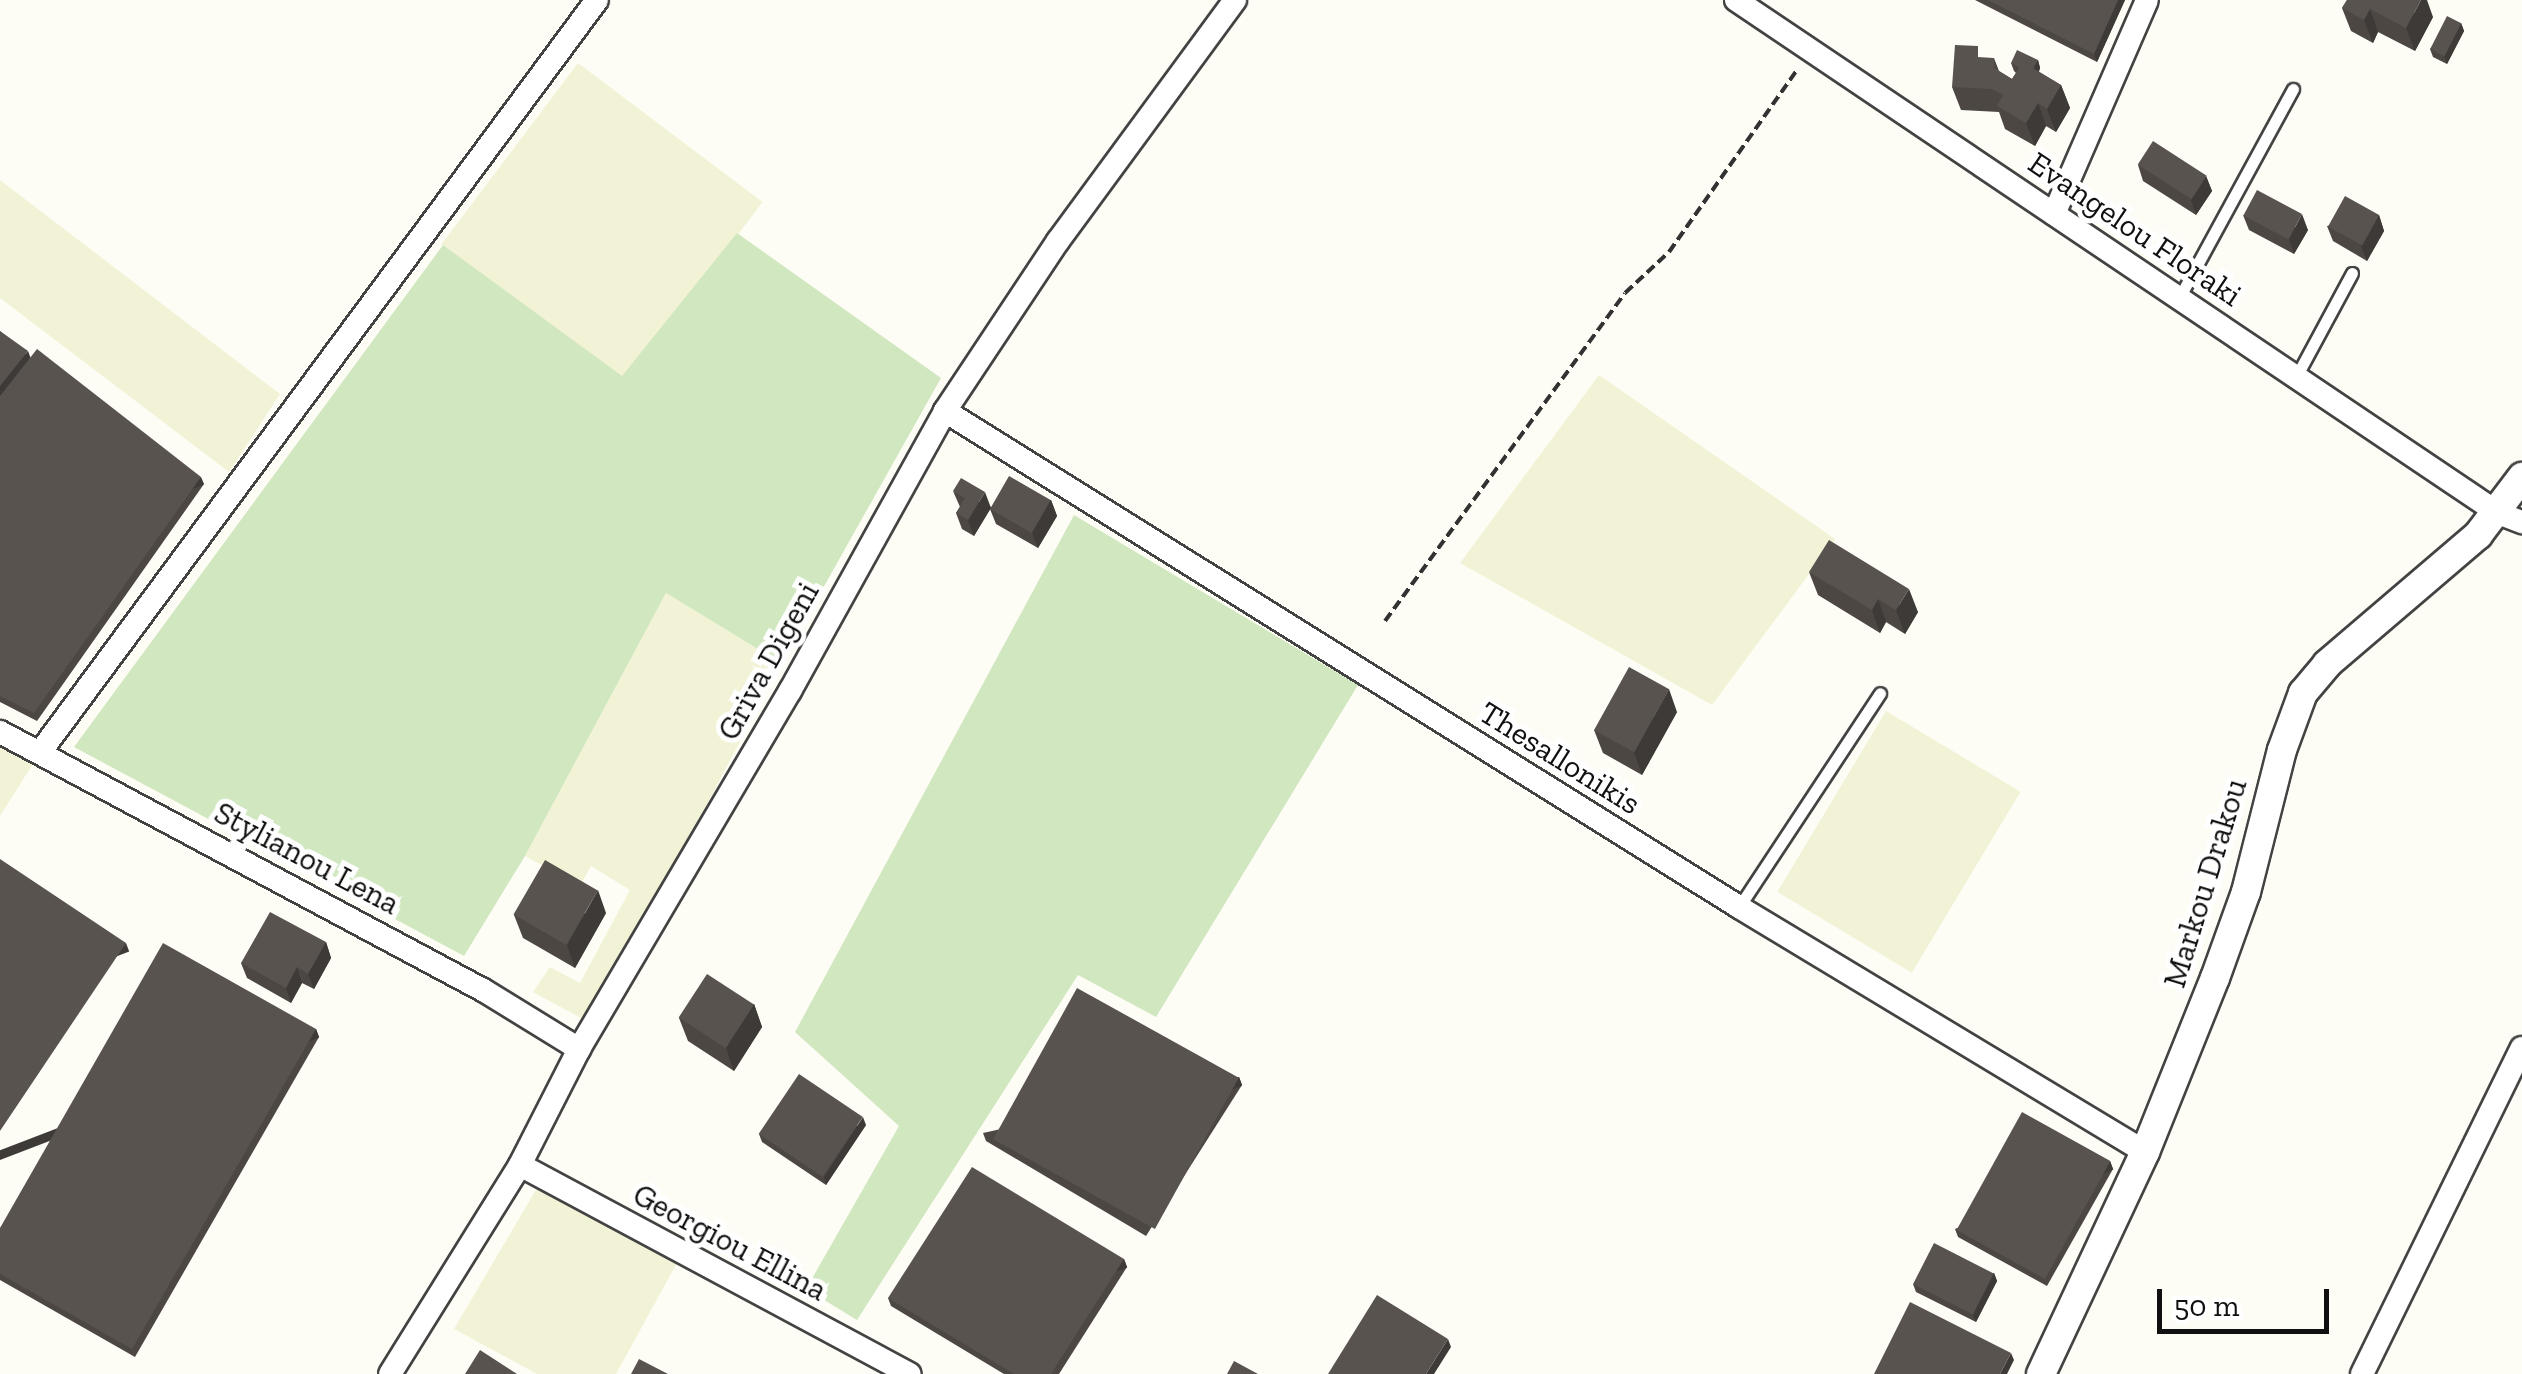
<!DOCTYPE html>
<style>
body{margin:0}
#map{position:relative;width:2522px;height:1374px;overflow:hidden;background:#fefdf5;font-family:"Zilla Slab",serif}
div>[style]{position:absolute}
.farmland>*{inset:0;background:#f2f3d6;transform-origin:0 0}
.green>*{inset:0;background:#d1e7c0}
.path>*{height:4px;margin-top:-2px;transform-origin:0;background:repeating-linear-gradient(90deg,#323232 0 10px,transparent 0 15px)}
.roads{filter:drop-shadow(2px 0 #434343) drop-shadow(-2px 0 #434343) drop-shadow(0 2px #434343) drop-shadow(0 -2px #434343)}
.service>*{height:11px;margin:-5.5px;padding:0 5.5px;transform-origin:5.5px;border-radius:5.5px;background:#fff}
.minor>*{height:22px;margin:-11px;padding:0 11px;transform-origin:11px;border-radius:11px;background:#fff}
.tertiary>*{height:28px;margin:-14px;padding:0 14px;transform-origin:14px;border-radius:14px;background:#fff}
.wall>*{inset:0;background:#4c4743}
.shaded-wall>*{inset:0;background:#3e3a37;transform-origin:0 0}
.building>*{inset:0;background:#58534e;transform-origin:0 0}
span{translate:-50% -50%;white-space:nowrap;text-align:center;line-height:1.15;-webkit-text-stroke:10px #fff;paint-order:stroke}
.street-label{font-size:32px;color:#101010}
.scale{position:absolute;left:2157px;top:1289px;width:172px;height:45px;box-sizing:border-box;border:5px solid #101010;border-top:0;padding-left:12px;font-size:30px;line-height:35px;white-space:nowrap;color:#101010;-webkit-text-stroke:8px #fff;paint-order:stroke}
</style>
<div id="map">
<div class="farmland">
<i style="left:578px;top:63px;width:231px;height:227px;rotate:37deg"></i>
<i style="clip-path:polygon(0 180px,280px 394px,229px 472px,0 298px)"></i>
<i style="clip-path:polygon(1599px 375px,1835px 539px,1712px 705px,1460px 563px)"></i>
<i style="clip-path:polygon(666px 593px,781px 663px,592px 1024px,533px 992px,550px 967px,580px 983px,630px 890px,591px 866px,580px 886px,525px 856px)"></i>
<i style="left:1886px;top:711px;width:157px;height:211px;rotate:31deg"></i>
<i style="clip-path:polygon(0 743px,36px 759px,0 816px)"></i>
<i style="clip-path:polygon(537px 1188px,677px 1263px,616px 1374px,537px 1374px,454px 1329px)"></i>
</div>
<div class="green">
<i style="clip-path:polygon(737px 233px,941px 378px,781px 663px,666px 593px,525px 856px,464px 956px,74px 747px,443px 245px,622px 376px)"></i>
<i style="clip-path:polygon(1074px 515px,1358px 685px,1156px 1017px,1078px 975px,857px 1320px,806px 1289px,899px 1126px,795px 1032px)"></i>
</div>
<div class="path">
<i style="left:1385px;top:621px;width:406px;rotate:-53.8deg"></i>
<i style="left:1625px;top:293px;width:60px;rotate:-43deg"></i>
<i style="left:1669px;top:252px;width:223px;rotate:-54.9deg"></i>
</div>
<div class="roads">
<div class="service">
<i style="left:2179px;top:298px;width:238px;rotate:-61.4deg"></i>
<i style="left:2296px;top:377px;width:118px;rotate:-61.7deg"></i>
<i style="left:1739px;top:907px;width:256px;rotate:-56.6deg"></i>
</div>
<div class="minor">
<i style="left:1736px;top:0;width:919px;rotate:33.95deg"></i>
<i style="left:2498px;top:513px;width:26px;rotate:21deg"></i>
<i style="left:2054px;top:214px;width:233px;rotate:-66.5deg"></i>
<i style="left:945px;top:411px;width:936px;rotate:31.99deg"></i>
<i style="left:1739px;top:907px;width:474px;rotate:31.1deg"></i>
<i style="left:0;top:732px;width:548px;rotate:28.11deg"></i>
<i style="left:483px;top:990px;width:113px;rotate:31.6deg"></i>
<i style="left:41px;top:751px;width:934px;rotate:-53.49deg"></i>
<i style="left:520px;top:1165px;width:442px;rotate:28.2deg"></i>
<i style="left:390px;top:1374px;width:246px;rotate:-58.1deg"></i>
<i style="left:520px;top:1165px;width:130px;rotate:-63deg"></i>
<i style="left:579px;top:1049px;width:416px;rotate:-59.5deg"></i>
<i style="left:790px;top:691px;width:320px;rotate:-61deg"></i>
<i style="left:945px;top:411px;width:204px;rotate:-56.4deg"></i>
<i style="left:1058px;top:241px;width:299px;rotate:-53.7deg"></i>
<i style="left:2362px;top:1374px;width:363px;rotate:-63.9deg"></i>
</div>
<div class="tertiary">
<i style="left:2041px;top:1374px;width:245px;rotate:-64.9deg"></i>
<i style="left:2145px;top:1152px;width:188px;rotate:-68.1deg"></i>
<i style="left:2215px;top:978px;width:91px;rotate:-70.2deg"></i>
<i style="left:2246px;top:892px;width:146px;rotate:-75.8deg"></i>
<i style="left:2282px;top:750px;width:61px;rotate:-69.8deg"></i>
<i style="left:2303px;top:693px;width:38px;rotate:-50deg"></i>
<i style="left:2327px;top:664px;width:199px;rotate:-40.5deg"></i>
<i style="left:2478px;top:535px;width:73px;rotate:-52.8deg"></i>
</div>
</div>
<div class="wall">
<i style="clip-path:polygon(1975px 0,2125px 0,2097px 62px)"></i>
<i style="clip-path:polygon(2347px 0,2433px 17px,2415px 51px,2378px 32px,2373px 43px,2351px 31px,2342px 8px)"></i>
<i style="clip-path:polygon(2461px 23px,2464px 31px,2447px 64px,2433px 57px,2430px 49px)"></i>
<i style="clip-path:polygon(1994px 58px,1999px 71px,2012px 79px,2016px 73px,2014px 71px,2011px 63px,2038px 60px,2040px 68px,2039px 72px,2061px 85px,2070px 108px,2056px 132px,2046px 126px,2035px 146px,2005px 129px,1999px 112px,1961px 110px,1952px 87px)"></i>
<i style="clip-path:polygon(2138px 165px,2206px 176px,2212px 191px,2196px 215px,2143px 181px)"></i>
<i style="clip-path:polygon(2243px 215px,2308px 230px,2294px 254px,2249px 230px)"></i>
<i style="clip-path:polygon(2379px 215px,2384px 231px,2367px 261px,2333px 241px,2327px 226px)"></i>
<i style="clip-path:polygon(0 331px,30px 358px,204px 484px,37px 721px,0 702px)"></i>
<i style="clip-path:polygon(953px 491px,991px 507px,1051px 500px,1057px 516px,1038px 548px,996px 524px,990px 509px,974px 536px,962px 529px,956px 513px,960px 507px)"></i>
<i style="clip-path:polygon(1809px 572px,1918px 612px,1905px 634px,1886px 622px,1880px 633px,1818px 595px)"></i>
<i style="clip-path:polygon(1677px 712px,1642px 775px,1603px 753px,1594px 730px)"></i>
<i style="clip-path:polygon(606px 913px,575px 968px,523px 938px,514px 915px)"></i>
<i style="clip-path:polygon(326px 942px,331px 958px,314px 989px,302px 983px,291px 1003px,247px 978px,241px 963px)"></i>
<i style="clip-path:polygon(754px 1004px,762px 1027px,734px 1071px,688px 1041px,679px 1018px)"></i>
<i style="clip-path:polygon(316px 1029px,319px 1037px,135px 1357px,0 1280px,0 1228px)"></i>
<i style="clip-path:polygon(1239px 1077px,1242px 1085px,1146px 1236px,986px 1141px,983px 1133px)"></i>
<i style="clip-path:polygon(866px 1125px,826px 1185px,762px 1142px,759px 1134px)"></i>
<i style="clip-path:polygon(2110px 1161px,2113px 1169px,2047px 1286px,1958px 1237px,1955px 1229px)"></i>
<i style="clip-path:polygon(1124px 1259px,1127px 1267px,1059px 1374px,1004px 1374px,891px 1306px,888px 1298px)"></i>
<i style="clip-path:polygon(1994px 1273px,1997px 1281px,1976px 1322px,1916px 1292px,1913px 1284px)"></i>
</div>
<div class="shaded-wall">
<i style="clip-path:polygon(2118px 0,2125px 0,2097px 62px,2094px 54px)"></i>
<i style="clip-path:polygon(2421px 0,2427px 0,2433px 17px,2415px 51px,2406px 28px)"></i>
<i style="clip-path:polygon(2370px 9px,2378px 32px,2373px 43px,2364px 20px)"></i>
<i style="clip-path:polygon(2461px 23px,2464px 31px,2447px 64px,2444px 56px)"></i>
<i style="clip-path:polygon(2038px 60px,2040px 68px,2034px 81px,2031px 73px)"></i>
<i style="clip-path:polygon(2061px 85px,2070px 108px,2056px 132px,2047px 109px)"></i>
<i style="clip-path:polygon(2038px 103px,2046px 126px,2035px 146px,2026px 123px)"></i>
<i style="clip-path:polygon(2206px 176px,2212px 191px,2196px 215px,2191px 200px)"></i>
<i style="clip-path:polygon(2302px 214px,2308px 230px,2294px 254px,2289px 239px)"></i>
<i style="clip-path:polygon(2379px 215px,2384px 231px,2367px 261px,2361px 246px)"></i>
<i style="clip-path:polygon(28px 351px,31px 359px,0 397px,0 386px)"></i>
<i style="left:201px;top:477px;width:8px;height:289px;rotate:67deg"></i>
<i style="clip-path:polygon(985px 492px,991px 508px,974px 536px,968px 520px)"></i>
<i style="clip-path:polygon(1051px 500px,1057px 516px,1038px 548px,1032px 533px)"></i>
<i style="clip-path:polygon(1909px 589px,1918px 612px,1905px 634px,1896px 610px)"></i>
<i style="clip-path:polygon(1878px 599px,1886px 622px,1880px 633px,1872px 610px)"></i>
<i style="clip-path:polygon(1669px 689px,1677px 712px,1642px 775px,1634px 752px)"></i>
<i style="clip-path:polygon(598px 890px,606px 913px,575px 968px,567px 945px)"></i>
<i style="clip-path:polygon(326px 942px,331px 958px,314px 989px,308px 974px)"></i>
<i style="left:126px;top:943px;width:9px;height:226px;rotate:69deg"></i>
<i style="clip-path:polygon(297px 967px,302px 983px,291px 1003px,286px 988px)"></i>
<i style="clip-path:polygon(754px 1004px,762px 1027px,734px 1071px,726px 1048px)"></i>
<i style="left:316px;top:1029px;width:9px;height:369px;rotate:69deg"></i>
<i style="left:1239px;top:1077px;width:9px;height:179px;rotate:69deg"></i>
<i style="clip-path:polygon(863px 1117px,866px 1125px,826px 1185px,824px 1177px)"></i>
<i style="left:2110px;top:1161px;width:9px;height:134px;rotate:69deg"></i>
<i style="left:1124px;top:1259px;width:9px;height:136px;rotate:69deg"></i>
<i style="clip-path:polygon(1994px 1273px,1997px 1281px,1976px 1322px,1973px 1315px)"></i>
<i style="clip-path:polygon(1448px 1339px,1451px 1347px,1434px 1374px,1426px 1374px)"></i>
<i style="clip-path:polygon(2011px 1353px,2014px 1360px,2007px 1374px,2000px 1374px)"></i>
</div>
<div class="building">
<i style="clip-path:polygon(1988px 0,2118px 0,2094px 54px)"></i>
<i style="clip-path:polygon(2347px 0,2421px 0,2406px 28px,2370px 9px,2364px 20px,2342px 8px)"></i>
<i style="left:2447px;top:16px;width:16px;height:37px;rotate:27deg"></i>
<i style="clip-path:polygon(1955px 45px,1978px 46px,1978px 57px,1994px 58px,1994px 68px,2012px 79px,2023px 62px,2061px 85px,2047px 109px,2038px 103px,2026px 123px,1997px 106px,2003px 95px,1992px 89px,1952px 87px)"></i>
<i style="clip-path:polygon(2017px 50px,2038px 60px,2033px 69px,2023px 62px,2020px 68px,2011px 63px)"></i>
<i style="left:2153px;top:141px;width:64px;height:28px;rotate:33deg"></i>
<i style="left:2257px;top:190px;width:51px;height:29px;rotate:28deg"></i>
<i style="left:2345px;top:196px;width:39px;height:35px;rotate:29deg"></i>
<i style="clip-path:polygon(0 331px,28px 351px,0 386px)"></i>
<i style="clip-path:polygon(37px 349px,201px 477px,34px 713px,0 696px,0 396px)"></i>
<i style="left:1009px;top:476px;width:48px;height:38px;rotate:30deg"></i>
<i style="clip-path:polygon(961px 478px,985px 492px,968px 520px,956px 513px,965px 498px,953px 491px)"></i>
<i style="clip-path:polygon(1829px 540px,1909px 589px,1896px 610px,1878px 599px,1872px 610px,1809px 572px)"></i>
<i style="left:1629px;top:667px;width:46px;height:72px;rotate:29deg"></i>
<i style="clip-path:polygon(0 859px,126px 943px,0 1131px)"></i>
<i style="left:545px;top:860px;width:61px;height:63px;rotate:30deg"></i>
<i style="clip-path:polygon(270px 912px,326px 942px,308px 974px,297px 967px,286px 988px,241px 963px)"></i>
<i style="clip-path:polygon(163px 943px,316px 1029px,132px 1349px,0 1274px,0 1228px)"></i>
<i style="left:707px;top:974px;width:56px;height:52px;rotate:33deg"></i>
<i style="left:1077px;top:988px;width:185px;height:173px;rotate:29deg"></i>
<i style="left:799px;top:1074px;width:77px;height:72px;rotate:34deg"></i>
<i style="left:2022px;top:1112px;width:101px;height:135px;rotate:29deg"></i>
<i style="clip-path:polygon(972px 1167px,1124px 1259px,1051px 1374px,1014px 1374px,888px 1298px)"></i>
<i style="left:1934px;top:1243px;width:67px;height:46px;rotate:27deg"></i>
<i style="clip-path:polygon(1377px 1295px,1448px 1339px,1426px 1374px,1328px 1374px)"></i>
<i style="clip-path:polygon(1910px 1302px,2011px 1353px,2000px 1374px,1874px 1374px)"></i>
<i style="clip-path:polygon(480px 1350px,517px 1374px,465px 1374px)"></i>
<i style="clip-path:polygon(639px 1359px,668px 1374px,631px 1374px)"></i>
<i style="clip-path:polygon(1234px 1361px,1258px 1374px,1227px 1374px)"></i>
</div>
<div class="street-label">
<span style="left:2135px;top:229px;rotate:34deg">Evangelou Floraki</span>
<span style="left:768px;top:661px;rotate:-61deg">Griva Digeni</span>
<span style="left:1560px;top:758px;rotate:32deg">Thesallonikis</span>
<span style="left:307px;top:858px;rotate:28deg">Stylianou Lena</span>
<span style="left:2205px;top:883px;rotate:-73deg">Markou Drakou</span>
<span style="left:730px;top:1242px;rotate:28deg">Georgiou Ellina</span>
</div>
<div class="scale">50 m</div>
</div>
